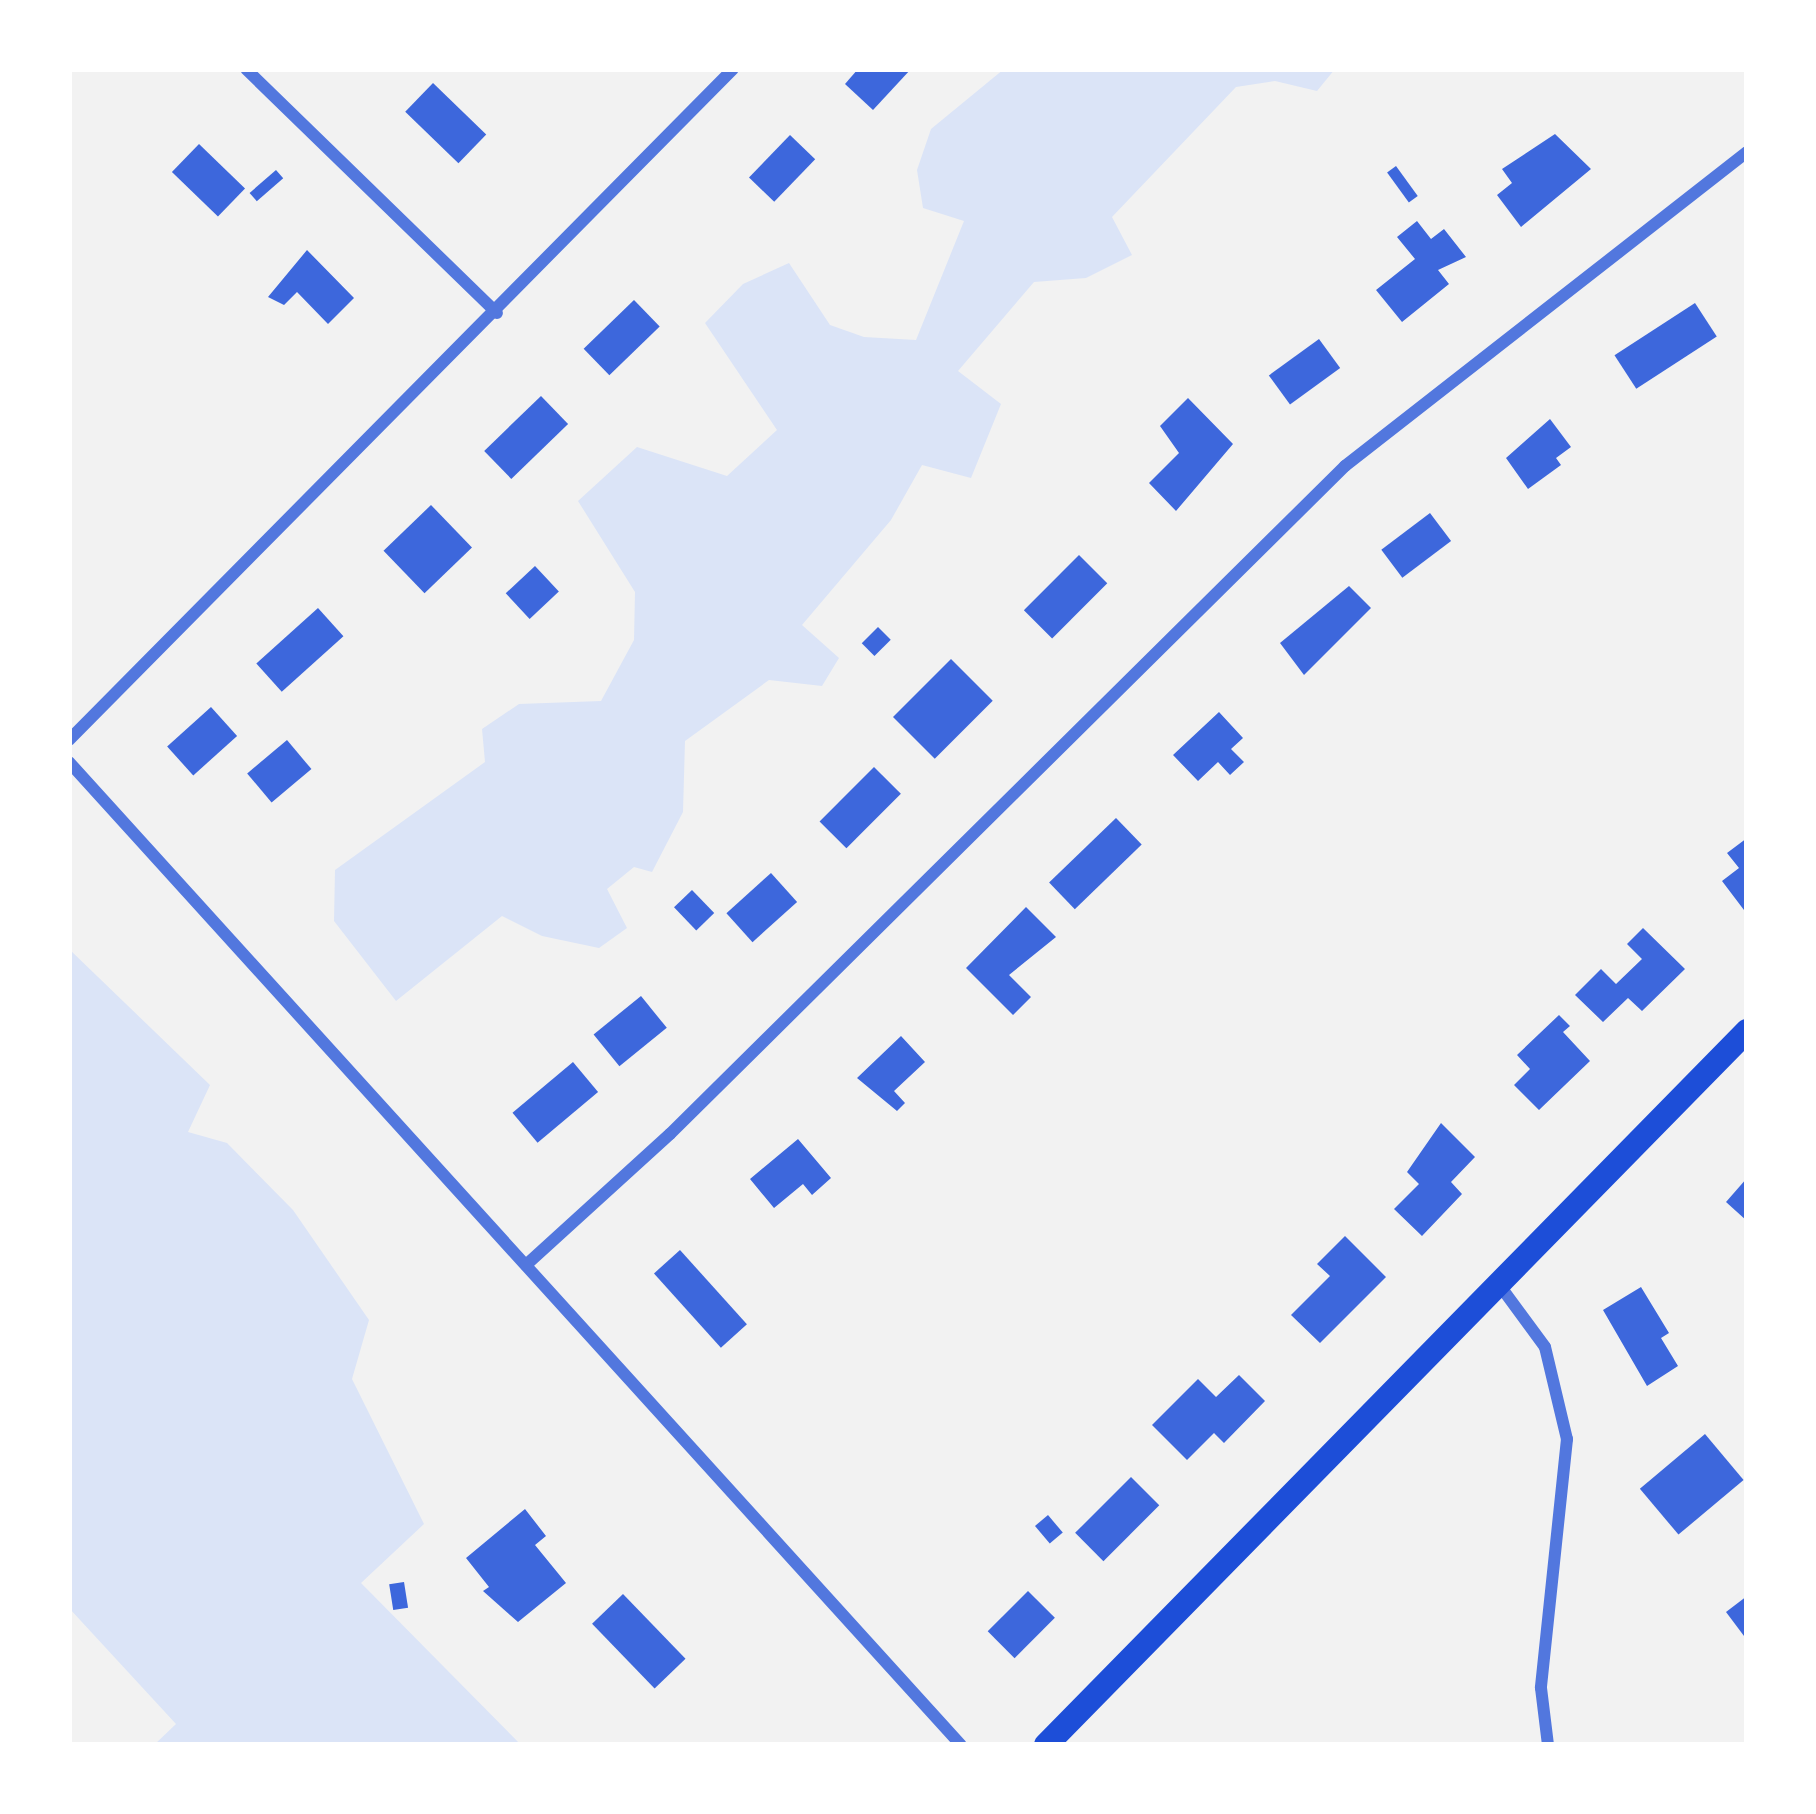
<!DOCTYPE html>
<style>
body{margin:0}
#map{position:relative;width:1816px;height:1814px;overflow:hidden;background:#f2f2f2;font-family:Bitter,serif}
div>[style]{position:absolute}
.green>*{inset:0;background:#dbe4f7}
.building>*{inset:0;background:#3d67dc;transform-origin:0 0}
.minor>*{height:12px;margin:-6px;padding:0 6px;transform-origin:6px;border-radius:6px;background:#5277de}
.secondary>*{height:24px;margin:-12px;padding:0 12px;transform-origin:12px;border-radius:12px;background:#1d4ed8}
span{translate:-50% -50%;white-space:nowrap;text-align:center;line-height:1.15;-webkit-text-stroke:12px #fff;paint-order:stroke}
.frame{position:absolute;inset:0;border:72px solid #fff;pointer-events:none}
</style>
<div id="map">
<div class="green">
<i style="clip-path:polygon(1004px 69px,1335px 69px,1317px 91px,1275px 81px,1236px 87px,1112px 217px,1132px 255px,1086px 278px,1034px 282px,958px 371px,1001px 404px,971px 478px,922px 465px,891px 520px,802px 625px,839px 658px,822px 686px,769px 680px,685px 741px,683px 812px,652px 872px,634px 867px,607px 889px,627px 928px,599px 948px,542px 936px,502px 916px,396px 1001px,334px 921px,335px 870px,485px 762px,482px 729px,519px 704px,601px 701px,634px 640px,635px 592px,578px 501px,637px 447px,727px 476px,777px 430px,705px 323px,743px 284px,789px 263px,830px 325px,864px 337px,916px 340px,964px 221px,923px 208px,917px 170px,931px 129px)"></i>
<i style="clip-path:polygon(69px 949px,210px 1085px,188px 1132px,227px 1143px,293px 1210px,369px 1320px,352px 1379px,424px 1524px,361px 1583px,521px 1745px,154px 1745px,176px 1724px,69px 1608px)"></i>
</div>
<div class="building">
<i style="clip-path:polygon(858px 69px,911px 69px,873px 110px,845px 84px)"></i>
<i style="left:433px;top:83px;width:74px;height:40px;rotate:44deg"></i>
<i style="clip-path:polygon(1555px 134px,1591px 169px,1521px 227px,1497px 195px,1512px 183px,1502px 169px)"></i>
<i style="left:790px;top:135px;width:35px;height:59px;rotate:44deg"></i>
<i style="left:199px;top:144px;width:64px;height:39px;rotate:44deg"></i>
<i style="left:1396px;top:166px;width:37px;height:11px;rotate:54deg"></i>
<i style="left:276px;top:170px;width:11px;height:35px;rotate:49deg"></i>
<i style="clip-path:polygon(1417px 221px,1431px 239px,1444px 229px,1466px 257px,1438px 270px,1449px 284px,1402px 322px,1376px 290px,1415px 259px,1397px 237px)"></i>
<i style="clip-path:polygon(307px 250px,354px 298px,328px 324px,297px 292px,284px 305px,268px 297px)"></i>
<i style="left:634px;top:300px;width:37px;height:70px;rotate:46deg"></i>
<i style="left:1695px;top:303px;width:40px;height:96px;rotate:57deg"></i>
<i style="left:1319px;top:339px;width:36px;height:62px;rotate:54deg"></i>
<i style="left:541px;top:396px;width:39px;height:79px;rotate:46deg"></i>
<i style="clip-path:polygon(1188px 398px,1233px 444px,1176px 511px,1149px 483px,1179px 453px,1160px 426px)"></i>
<i style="clip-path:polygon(1550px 419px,1571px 447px,1556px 458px,1561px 465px,1528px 489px,1506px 458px)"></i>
<i style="left:431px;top:505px;width:59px;height:66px;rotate:46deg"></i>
<i style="left:1430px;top:513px;width:35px;height:61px;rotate:53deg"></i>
<i style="left:1079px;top:555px;width:40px;height:78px;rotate:45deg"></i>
<i style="left:535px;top:566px;width:35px;height:40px;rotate:47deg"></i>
<i style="clip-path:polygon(1349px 586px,1371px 608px,1304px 675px,1280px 643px)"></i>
<i style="left:318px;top:608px;width:38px;height:83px;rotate:48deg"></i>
<i style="left:878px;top:627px;width:18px;height:23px;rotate:45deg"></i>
<i style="left:951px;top:659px;width:59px;height:82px;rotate:45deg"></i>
<i style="left:211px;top:707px;width:39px;height:59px;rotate:48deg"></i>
<i style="clip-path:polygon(1219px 712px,1243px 738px,1231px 749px,1244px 762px,1230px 775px,1218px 762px,1198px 781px,1173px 755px)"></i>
<i style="left:287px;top:740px;width:38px;height:52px;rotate:50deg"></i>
<i style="left:874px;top:767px;width:38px;height:77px;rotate:45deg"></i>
<i style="left:1116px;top:818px;width:37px;height:93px;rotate:46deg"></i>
<i style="clip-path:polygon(1747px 838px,1747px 914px,1722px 881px,1739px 868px,1727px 853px)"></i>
<i style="left:771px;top:873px;width:39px;height:60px;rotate:48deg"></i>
<i style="left:692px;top:890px;width:32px;height:25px;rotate:46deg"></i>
<i style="clip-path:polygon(1026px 907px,1056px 937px,1009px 975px,1031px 997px,1013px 1015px,966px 968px)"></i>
<i style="clip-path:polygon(1643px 928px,1685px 969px,1642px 1011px,1628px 998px,1603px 1022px,1575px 995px,1601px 969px,1616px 984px,1642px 959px,1627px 944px)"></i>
<i style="left:641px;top:996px;width:41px;height:61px;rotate:51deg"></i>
<i style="clip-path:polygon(1559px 1015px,1570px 1026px,1563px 1032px,1590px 1061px,1539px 1110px,1514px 1085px,1530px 1069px,1517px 1055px)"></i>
<i style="clip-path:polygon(901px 1036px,925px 1062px,894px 1091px,905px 1103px,897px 1111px,857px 1078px)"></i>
<i style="left:573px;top:1062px;width:39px;height:79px;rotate:50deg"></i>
<i style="clip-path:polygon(1441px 1123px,1475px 1157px,1451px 1182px,1462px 1194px,1422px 1236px,1394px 1209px,1419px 1184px,1407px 1172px)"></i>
<i style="clip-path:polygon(798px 1139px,831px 1178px,812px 1195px,803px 1184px,774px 1208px,750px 1179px)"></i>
<i style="clip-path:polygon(1747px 1178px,1747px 1221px,1726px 1202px)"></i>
<i style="clip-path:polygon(1345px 1236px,1386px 1277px,1320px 1343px,1291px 1315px,1330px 1276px,1317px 1264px)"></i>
<i style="left:680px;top:1250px;width:100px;height:35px;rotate:48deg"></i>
<i style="clip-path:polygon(1641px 1287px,1669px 1333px,1661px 1338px,1678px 1366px,1647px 1386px,1603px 1310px)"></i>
<i style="clip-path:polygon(1239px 1375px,1265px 1401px,1224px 1443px,1214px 1433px,1187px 1460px,1152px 1425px,1198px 1379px,1216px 1397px)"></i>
<i style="left:1705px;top:1434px;width:60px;height:85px;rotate:50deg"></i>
<i style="left:1131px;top:1477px;width:40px;height:79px;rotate:45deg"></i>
<i style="clip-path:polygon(525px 1509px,546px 1536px,535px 1545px,566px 1583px,518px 1622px,483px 1591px,489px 1587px,466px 1558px)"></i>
<i style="left:1048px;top:1515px;width:23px;height:17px;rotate:50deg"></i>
<i style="left:404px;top:1582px;width:26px;height:15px;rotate:81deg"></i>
<i style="left:1028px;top:1591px;width:38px;height:57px;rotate:45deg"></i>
<i style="left:623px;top:1594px;width:90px;height:43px;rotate:46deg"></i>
<i style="clip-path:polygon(1747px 1596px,1747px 1640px,1726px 1612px)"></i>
</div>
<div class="minor">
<i style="left:246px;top:69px;width:350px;rotate:44.2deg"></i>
<i style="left:69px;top:740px;width:944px;rotate:-45.3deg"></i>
<i style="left:69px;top:762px;width:1327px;rotate:47.78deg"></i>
<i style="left:526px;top:1265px;width:195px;rotate:-42.3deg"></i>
<i style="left:670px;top:1134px;width:950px;rotate:-44.7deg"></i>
<i style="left:1345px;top:466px;width:510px;rotate:-37.99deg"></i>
<i style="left:1498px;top:1283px;width:79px;rotate:53.7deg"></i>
<i style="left:1545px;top:1347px;width:95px;rotate:76.6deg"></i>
<i style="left:1567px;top:1439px;width:250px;rotate:96deg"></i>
<i style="left:1541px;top:1688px;width:57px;rotate:83deg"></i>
</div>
<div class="secondary">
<i style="left:1046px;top:1745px;width:1001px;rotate:-45.53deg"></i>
</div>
<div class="frame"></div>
</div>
